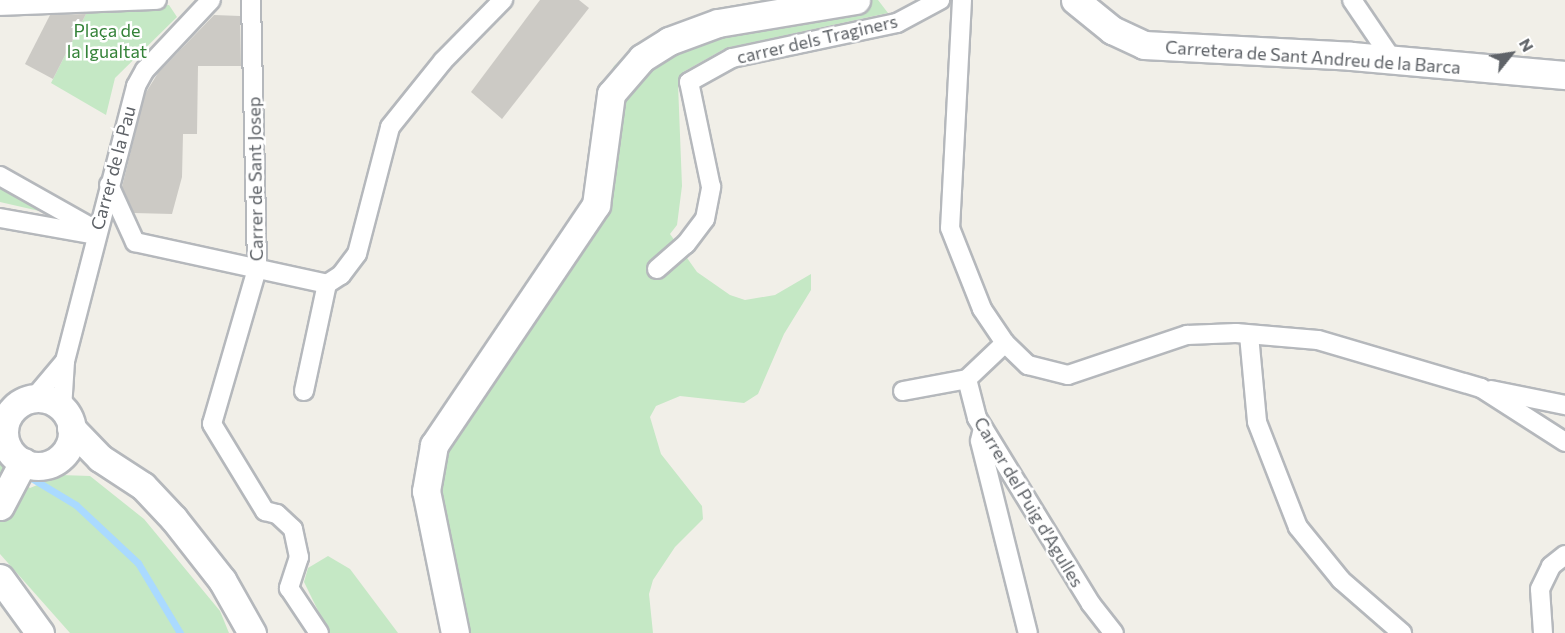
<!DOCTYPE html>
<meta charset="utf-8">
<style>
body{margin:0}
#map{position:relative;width:1565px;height:633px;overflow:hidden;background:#f1efe8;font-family:Commissioner,sans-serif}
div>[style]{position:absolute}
.green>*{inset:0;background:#c5e8c5}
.stream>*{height:7px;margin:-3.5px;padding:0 3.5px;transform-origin:3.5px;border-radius:3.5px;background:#aadaff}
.building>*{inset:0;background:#cccac5}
.roads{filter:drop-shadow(2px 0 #b5b8bc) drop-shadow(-2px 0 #b5b8bc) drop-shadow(0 2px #b5b8bc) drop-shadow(0 -2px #b5b8bc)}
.street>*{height:18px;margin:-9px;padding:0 9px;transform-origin:9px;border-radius:9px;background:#fff}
.secondary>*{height:27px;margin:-13.5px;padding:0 13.5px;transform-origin:13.5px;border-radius:13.5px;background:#fff}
.secondary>.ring{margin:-13.5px;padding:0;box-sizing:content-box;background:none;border:27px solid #fff;border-radius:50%}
span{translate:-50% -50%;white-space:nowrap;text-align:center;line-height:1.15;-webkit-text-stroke:5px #fff;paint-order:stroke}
.park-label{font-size:18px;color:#348238}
.street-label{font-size:18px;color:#5f6368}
.north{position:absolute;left:1481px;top:24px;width:60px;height:60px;-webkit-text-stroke:4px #fff;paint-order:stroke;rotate:60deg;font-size:16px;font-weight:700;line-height:24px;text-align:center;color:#5f6368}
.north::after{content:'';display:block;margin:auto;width:21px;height:27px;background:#5f6368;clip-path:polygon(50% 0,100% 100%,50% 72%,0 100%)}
</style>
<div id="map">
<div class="green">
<i style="clip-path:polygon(765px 0,878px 0,888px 13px,726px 48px,683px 72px,678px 84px,682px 186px,677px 225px,670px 234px,697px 272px,730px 295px,745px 300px,775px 295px,811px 274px,811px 290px,784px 334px,758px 394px,744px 403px,680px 396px,656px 406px,650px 417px,661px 454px,702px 506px,703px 519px,675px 547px,653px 580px,649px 594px,653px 633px,446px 633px,426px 437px,556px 252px,583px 199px,596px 103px,614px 66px,641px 41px,712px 9px)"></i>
<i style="clip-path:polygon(169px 5px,177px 17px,115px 78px,106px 115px,51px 83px,88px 10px)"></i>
<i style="clip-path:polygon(0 185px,47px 211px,48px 213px,0 202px)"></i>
<i style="clip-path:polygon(0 464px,30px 488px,61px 475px,90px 476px,144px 519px,220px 611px,229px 633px,70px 633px,0 554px)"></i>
<i style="clip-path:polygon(328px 556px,350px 569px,398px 633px,329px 633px,304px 582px,308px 568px)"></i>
</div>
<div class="stream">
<i style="left:0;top:460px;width:15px;rotate:32deg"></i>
<i style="left:23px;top:473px;width:62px;rotate:31.1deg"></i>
<i style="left:76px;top:505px;width:85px;rotate:43.1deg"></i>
<i style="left:138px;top:563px;width:82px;rotate:59deg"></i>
</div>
<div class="building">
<i style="clip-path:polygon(540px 0,579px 0,589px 8px,502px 119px,471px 92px)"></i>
<i style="clip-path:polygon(86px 14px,53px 79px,25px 64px,50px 15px)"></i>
<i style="clip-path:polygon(214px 15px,240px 16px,241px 66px,198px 66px,197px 134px,183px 134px,182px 177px,172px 214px,134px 213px,122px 187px,145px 94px,158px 73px)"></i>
</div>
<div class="roads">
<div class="street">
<i style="left:251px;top:0;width:269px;rotate:88.7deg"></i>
<i style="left:257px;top:269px;width:161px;rotate:106.2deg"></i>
<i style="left:212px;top:424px;width:102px;rotate:58.7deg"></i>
<i style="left:265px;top:511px;width:12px;rotate:14deg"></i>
<i style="left:277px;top:514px;width:22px;rotate:43deg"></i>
<i style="left:293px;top:529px;width:29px;rotate:78deg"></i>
<i style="left:299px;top:557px;width:33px;rotate:108deg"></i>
<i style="left:289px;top:588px;width:54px;rotate:56.3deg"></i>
<i style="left:962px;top:0;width:228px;rotate:93deg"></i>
<i style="left:950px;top:228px;width:87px;rotate:68.4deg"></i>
<i style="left:982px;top:309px;width:41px;rotate:55.9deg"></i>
<i style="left:1005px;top:343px;width:32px;rotate:44deg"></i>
<i style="left:1028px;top:365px;width:41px;rotate:14deg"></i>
<i style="left:1068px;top:375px;width:126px;rotate:-18.6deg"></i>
<i style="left:1187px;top:335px;width:49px;rotate:-2.3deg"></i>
<i style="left:1236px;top:333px;width:82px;rotate:4.9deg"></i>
<i style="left:1318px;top:340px;width:170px;rotate:16.4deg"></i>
<i style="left:1481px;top:388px;width:100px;rotate:32.7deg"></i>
<i style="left:1352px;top:0;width:71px;rotate:55.9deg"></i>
<i style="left:0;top:6px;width:157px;rotate:-2.2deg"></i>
<i style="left:0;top:176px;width:110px;rotate:29.4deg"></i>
<i style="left:109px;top:185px;width:63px;rotate:65.5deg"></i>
<i style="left:135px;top:242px;width:197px;rotate:12.3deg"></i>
<i style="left:0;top:218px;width:97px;rotate:10.1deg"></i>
<i style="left:657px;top:269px;width:38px;rotate:-41deg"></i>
<i style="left:686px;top:244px;width:31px;rotate:-53deg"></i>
<i style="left:705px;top:219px;width:33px;rotate:-79deg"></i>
<i style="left:711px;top:187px;width:107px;rotate:-101.8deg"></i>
<i style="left:689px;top:82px;width:49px;rotate:-29.2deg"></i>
<i style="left:732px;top:58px;width:169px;rotate:-12deg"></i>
<i style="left:897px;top:23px;width:49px;rotate:-28.1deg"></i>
<i style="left:1249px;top:335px;width:87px;rotate:84.7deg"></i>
<i style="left:1257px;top:422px;width:113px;rotate:68.7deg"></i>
<i style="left:1298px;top:527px;width:68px;rotate:50.9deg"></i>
<i style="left:1341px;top:580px;width:81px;rotate:41deg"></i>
<i style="left:1005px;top:343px;width:52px;rotate:136.5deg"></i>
<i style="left:967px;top:379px;width:40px;rotate:75.6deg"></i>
<i style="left:977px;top:418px;width:218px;rotate:58.5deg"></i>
<i style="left:1091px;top:604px;width:37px;rotate:52deg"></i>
<i style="left:1491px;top:390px;width:76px;rotate:11.5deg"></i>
<i style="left:304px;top:391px;width:109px;rotate:-77.9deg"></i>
<i style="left:327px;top:284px;width:17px;rotate:-33deg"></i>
<i style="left:341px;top:275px;width:26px;rotate:-53deg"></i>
<i style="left:357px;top:254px;width:131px;rotate:-75.4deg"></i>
<i style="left:390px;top:127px;width:85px;rotate:-51.2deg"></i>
<i style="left:443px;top:61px;width:86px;rotate:-45.5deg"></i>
<i style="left:903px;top:391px;width:65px;rotate:-10.6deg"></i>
<i style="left:33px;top:399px;width:50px;rotate:-49.9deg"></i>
<i style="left:62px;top:409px;width:48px;rotate:-86.4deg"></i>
<i style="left:65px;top:361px;width:284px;rotate:-75.5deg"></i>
<i style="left:136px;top:86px;width:18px;rotate:-61deg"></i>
<i style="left:145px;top:70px;width:96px;rotate:-46.7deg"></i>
<i style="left:983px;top:428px;width:13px;rotate:103deg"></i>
<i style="left:980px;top:441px;width:198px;rotate:76deg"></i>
<i style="left:1543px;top:633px;width:44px;rotate:-93.9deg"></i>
<i style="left:1540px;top:589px;width:25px;rotate:-64deg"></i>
<i style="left:1551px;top:566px;width:18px;rotate:-38deg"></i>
</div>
<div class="secondary">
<i style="left:1075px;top:0;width:48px;rotate:39deg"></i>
<i style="left:1112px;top:30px;width:35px;rotate:25deg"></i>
<i style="left:1144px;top:45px;width:207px;rotate:3deg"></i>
<i style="left:1351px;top:56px;width:215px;rotate:5.1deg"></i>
<i class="ring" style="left:4px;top:398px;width:41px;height:41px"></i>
<i style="left:71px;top:428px;width:42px;rotate:46deg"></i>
<i style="left:100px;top:458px;width:51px;rotate:33.1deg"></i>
<i style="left:143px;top:486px;width:45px;rotate:46.8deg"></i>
<i style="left:174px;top:519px;width:78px;rotate:51.8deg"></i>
<i style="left:222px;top:580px;width:61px;rotate:60.5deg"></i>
<i style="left:0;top:506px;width:50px;rotate:-62.4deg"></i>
<i style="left:0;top:578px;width:68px;rotate:54deg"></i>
<i style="left:455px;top:633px;width:145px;rotate:-101.5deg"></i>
<i style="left:426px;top:491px;width:47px;rotate:-80.1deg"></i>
<i style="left:434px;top:445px;width:290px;rotate:-56deg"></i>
<i style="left:596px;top:205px;width:112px;rotate:-82.3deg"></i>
<i style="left:611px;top:94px;width:48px;rotate:-49.3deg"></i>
<i style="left:642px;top:58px;width:32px;rotate:-32deg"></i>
<i style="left:669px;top:41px;width:52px;rotate:-20.2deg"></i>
<i style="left:718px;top:23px;width:140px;rotate:-9.5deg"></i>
</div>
</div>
<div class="park-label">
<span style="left:107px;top:41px">Plaça de<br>la Igualtat</span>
</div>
<div class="street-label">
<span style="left:817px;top:39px;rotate:-13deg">carrer dels Traginers</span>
<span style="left:1313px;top:57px;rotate:4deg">Carretera de Sant Andreu de la Barca</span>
<span style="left:113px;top:168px;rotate:-75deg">Carrer de la Pau</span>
<span style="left:255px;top:179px;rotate:-91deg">Carrer de Sant Josep</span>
<span style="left:1029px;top:502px;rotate:59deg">Carrer del Puig d'Agulles</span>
</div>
<div class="north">N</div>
</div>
